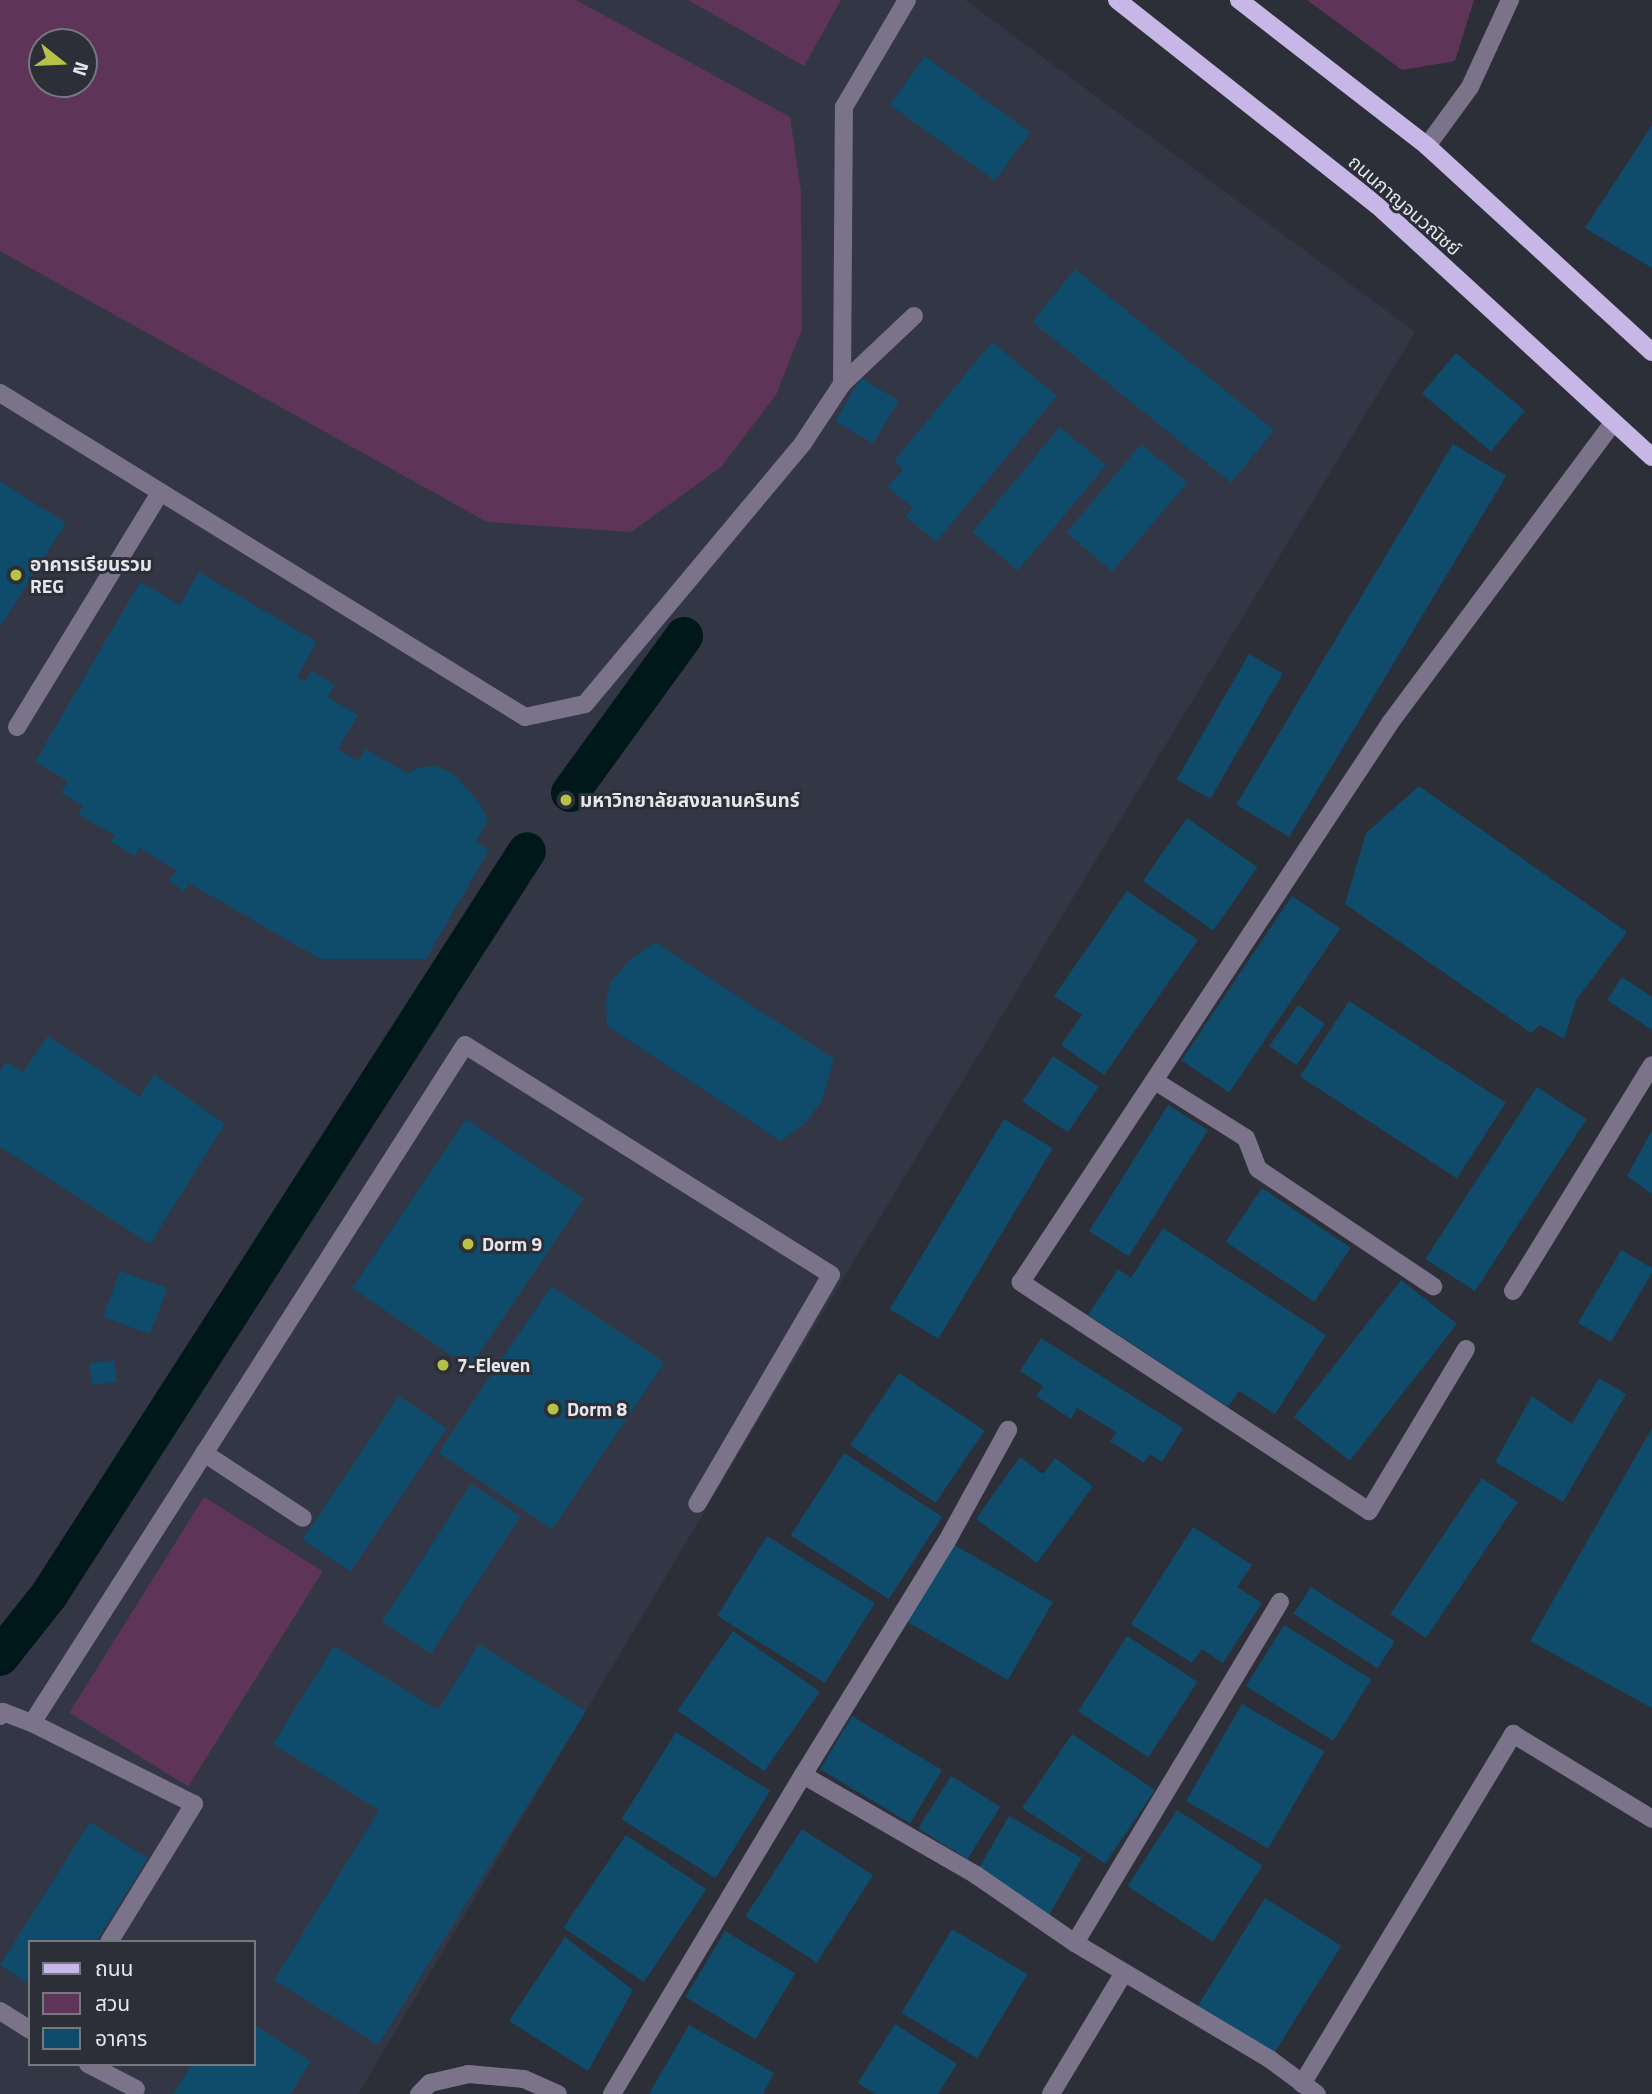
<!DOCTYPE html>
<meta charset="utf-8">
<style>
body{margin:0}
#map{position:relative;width:1652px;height:2094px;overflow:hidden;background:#2c2f37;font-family:"Titillium Web","Noto Sans Thai",sans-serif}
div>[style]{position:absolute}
.built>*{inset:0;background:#333745}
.green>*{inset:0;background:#5e3558;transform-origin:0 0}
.canal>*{height:38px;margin:-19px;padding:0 19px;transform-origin:19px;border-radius:19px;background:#01181b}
.building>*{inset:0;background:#0f4b6b;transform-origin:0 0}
.minor>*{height:18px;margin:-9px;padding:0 9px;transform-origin:9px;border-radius:9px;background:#7b738a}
.major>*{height:18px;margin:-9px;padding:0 9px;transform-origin:9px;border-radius:9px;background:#c7b7e6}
.dots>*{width:19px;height:19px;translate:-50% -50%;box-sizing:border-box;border:4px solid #2c2f37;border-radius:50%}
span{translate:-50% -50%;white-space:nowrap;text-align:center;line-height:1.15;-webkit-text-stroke:6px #2c2f37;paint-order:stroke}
.street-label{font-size:19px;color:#e4e6ec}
.poi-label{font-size:19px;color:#e4e6ec;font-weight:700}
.left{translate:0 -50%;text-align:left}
.legend{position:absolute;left:28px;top:1940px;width:228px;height:126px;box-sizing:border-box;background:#2c2f37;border:2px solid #76787f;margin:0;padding:9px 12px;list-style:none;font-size:21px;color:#e4e6ec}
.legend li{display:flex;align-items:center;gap:14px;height:35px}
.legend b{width:35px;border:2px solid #76787f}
.north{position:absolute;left:28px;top:28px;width:70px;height:70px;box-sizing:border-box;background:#2c2f37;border:2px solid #76787f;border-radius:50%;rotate:108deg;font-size:19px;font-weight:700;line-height:28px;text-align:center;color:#e4e6ec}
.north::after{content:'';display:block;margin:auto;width:24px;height:32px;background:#b8c147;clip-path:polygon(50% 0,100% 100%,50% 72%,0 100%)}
</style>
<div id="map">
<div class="built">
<i style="clip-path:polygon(evenodd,0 0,965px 0,1415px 332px,850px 1267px,358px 2094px,0 2094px,0 0,42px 42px,84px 42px,84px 84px,42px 84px,42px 42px,0 0,30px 1942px,254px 1942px,254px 2064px,30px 2064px,30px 1942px)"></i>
</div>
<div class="green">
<i style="clip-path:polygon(evenodd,0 0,576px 0,790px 117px,801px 192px,802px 329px,776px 395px,721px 467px,631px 532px,487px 522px,0 251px,0 0,42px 42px,84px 42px,84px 84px,42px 84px,42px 42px)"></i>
<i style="clip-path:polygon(688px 0,841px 0,804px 66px)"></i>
<i style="clip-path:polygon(1307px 0,1474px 0,1455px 61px,1402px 70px)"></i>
<i style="left:204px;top:1497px;width:140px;height:254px;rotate:32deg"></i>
</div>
<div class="canal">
<i style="left:570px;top:793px;width:194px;rotate:-54deg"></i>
<i style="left:0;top:1657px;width:79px;rotate:-51.7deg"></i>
<i style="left:49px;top:1595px;width:884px;rotate:-57.28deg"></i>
</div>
<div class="building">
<i style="left:925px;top:56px;width:130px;height:60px;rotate:36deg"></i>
<i style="clip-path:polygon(1652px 125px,1652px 268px,1585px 228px)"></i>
<i style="left:1075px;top:269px;width:256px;height:68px;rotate:39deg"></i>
<i style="clip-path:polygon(992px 342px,1057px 396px,936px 542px,906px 517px,913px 508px,888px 487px,903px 469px,894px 461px)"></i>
<i style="left:1456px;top:353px;width:90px;height:53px;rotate:40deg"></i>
<i style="left:861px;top:378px;width:44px;height:50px;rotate:31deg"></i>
<i style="left:1060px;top:427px;width:60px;height:137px;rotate:40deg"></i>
<i style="left:1141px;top:444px;width:60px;height:116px;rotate:40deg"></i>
<i style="left:1453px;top:444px;width:62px;height:421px;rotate:31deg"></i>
<i style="clip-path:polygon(0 481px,66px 523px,0 627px)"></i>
<i style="clip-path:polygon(199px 572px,317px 642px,297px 677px,305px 682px,312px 671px,335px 685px,328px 697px,358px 715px,338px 749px,358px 761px,365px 749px,408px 773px,421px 767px,435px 766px,454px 774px,480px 804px,488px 820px,476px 842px,489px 850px,426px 959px,320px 959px,189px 883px,184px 891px,169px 881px,176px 870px,139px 848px,135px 856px,111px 842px,115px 836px,78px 814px,83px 806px,61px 793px,68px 781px,35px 762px,140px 582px,180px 605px)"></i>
<i style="left:1249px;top:654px;width:39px;height:145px;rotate:30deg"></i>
<i style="clip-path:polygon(1419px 786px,1627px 932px,1577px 999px,1564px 1039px,1540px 1025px,1531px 1033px,1345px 904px,1366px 833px)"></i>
<i style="left:1187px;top:818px;width:86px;height:77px;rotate:35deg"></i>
<i style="clip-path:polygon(1127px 891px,1198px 940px,1104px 1075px,1061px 1045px,1082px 1015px,1054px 996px)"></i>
<i style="left:1292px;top:896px;width:58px;height:198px;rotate:34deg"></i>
<i style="clip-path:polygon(655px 942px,834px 1059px,822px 1100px,806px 1122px,790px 1135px,780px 1141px,607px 1026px,606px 1001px,611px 981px,630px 960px)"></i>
<i style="clip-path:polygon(1622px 977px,1652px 997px,1652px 1030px,1607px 1000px)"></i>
<i style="left:1349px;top:1001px;width:187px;height:90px;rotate:33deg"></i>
<i style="left:1298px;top:1005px;width:33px;height:50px;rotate:35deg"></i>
<i style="clip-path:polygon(48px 1036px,140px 1097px,154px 1074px,225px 1124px,150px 1244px,0 1147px,0 1071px,6px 1062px,23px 1072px)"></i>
<i style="left:1053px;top:1056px;width:55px;height:55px;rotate:34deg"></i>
<i style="left:1537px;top:1087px;width:59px;height:205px;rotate:33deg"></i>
<i style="left:1168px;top:1105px;width:47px;height:149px;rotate:32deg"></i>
<i style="left:466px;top:1119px;width:142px;height:204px;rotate:34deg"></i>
<i style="left:1004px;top:1119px;width:57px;height:222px;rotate:31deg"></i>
<i style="clip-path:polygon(1652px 1130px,1652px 1194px,1627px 1176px)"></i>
<i style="left:1262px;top:1188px;width:107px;height:65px;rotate:34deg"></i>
<i style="clip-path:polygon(1163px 1228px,1326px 1335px,1275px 1414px,1239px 1391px,1228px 1407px,1088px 1315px,1118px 1269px,1131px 1278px)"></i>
<i style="clip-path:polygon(1621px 1250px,1652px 1268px,1652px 1273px,1611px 1342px,1578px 1323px)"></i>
<i style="left:120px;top:1271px;width:50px;height:49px;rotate:20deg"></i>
<i style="left:1401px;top:1280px;width:71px;height:174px;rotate:38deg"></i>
<i style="left:551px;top:1286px;width:137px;height:201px;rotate:34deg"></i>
<i style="clip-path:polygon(1041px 1338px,1183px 1428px,1162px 1462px,1150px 1454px,1144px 1463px,1110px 1441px,1116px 1432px,1077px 1408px,1071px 1419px,1036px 1396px,1043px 1386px,1020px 1371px)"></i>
<i style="left:114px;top:1360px;width:22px;height:25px;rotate:82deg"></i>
<i style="left:899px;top:1373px;width:103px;height:87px;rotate:34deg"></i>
<i style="clip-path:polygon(1599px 1378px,1626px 1394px,1563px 1502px,1495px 1462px,1532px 1396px,1572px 1424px)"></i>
<i style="left:399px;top:1396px;width:58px;height:173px;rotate:34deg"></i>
<i style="clip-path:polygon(1652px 1428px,1652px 1708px,1530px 1641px)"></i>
<i style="left:844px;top:1453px;width:117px;height:98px;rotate:33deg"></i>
<i style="clip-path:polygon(1020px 1457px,1043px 1474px,1055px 1458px,1093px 1486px,1037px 1563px,976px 1519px)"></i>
<i style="left:1482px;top:1478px;width:43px;height:164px;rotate:34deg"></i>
<i style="left:471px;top:1484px;width:59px;height:164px;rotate:33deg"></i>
<i style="clip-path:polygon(1193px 1527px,1252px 1565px,1237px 1587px,1262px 1603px,1223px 1663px,1202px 1649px,1192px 1663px,1131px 1624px)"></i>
<i style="left:767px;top:1536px;width:127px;height:94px;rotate:32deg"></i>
<i style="left:949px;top:1542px;width:120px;height:90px;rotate:30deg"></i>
<i style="left:1311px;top:1587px;width:100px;height:32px;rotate:33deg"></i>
<i style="left:1284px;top:1625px;width:103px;height:72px;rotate:32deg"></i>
<i style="left:733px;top:1631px;width:106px;height:97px;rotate:35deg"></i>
<i style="left:1127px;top:1636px;width:84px;height:90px;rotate:33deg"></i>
<i style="clip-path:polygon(479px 1644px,586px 1711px,378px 2045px,274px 1980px,379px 1810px,273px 1744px,334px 1646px,438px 1710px)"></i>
<i style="left:1242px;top:1704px;width:95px;height:112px;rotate:30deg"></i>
<i style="left:852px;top:1716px;width:105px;height:62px;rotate:31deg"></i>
<i style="left:676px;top:1732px;width:111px;height:103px;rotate:32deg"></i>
<i style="left:1072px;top:1734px;width:100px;height:89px;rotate:34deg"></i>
<i style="left:951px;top:1776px;width:58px;height:62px;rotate:32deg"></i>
<i style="left:1177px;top:1810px;width:102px;height:91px;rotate:33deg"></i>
<i style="left:1009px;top:1816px;width:84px;height:66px;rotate:30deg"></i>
<i style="clip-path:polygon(90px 1822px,148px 1858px,96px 1942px,30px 1942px,30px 1985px,0 1965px)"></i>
<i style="left:802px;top:1829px;width:85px;height:104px;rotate:33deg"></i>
<i style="left:626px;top:1835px;width:97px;height:112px;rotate:34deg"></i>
<i style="left:1265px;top:1898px;width:90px;height:132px;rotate:32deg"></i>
<i style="left:952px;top:1929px;width:88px;height:98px;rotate:31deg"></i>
<i style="left:725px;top:1931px;width:82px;height:77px;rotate:31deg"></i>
<i style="clip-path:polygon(565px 1937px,633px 1990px,588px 2071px,509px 2021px)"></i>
<i style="clip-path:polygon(895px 2024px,957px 2064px,938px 2094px,875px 2094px,858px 2083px)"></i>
<i style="clip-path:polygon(254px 2025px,311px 2061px,290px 2094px,173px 2094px,192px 2064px,254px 2064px)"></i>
<i style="clip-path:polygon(689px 2025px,774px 2073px,763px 2094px,649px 2094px)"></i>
</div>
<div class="minor">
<i style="left:1427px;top:146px;width:73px;rotate:-53.9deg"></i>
<i style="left:1470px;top:87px;width:96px;rotate:-65.3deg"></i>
<i style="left:842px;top:384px;width:99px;rotate:-43.4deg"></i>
<i style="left:0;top:393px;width:617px;rotate:31.68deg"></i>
<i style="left:525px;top:717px;width:61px;rotate:-12.2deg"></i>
<i style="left:585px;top:704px;width:340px;rotate:-50.1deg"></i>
<i style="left:803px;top:443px;width:71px;rotate:-56.5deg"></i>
<i style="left:842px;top:384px;width:277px;rotate:-89.6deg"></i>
<i style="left:844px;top:107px;width:124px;rotate:-59.5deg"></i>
<i style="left:17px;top:727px;width:274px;rotate:-58.6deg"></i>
<i style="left:1155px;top:1081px;width:107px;rotate:32.1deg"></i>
<i style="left:1246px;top:1138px;width:33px;rotate:69deg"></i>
<i style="left:1258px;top:1169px;width:211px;rotate:33.8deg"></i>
<i style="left:1513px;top:1291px;width:265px;rotate:-58.4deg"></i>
<i style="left:1466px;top:1349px;width:189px;rotate:120.9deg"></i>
<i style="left:1369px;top:1511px;width:417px;rotate:-146.7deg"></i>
<i style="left:1021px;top:1282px;width:670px;rotate:-56.57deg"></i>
<i style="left:1390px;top:723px;width:374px;rotate:-53.4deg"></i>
<i style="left:204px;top:1453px;width:118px;rotate:33.3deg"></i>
<i style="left:0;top:1716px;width:5px;rotate:-53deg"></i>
<i style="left:3px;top:1712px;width:31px;rotate:21deg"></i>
<i style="left:32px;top:1723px;width:804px;rotate:-57.44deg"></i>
<i style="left:465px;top:1045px;width:432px;rotate:32.1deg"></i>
<i style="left:831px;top:1275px;width:265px;rotate:120.3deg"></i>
<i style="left:32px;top:1723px;width:181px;rotate:26.6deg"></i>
<i style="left:194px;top:1804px;width:162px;rotate:121.6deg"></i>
<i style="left:803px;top:1775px;width:200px;rotate:30deg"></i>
<i style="left:976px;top:1875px;width:120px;rotate:34.5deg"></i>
<i style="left:1075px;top:1943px;width:228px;rotate:30.8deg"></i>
<i style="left:1271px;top:2060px;width:57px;rotate:36.5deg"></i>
<i style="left:1075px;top:1943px;width:398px;rotate:-59deg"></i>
<i style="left:0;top:2011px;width:36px;rotate:32deg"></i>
<i style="left:88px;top:2064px;width:54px;rotate:27.5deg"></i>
<i style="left:1302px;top:2084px;width:409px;rotate:-58.9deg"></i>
<i style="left:1513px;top:1734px;width:163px;rotate:31.4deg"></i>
<i style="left:419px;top:2094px;width:16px;rotate:-45deg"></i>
<i style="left:430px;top:2083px;width:39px;rotate:-13deg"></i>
<i style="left:468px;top:2074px;width:56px;rotate:5.1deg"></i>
<i style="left:524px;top:2079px;width:37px;rotate:24deg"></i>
<i style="left:612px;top:2094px;width:372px;rotate:-59.1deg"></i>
<i style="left:803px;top:1775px;width:275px;rotate:-58.4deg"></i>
<i style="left:947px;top:1541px;width:127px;rotate:-61.2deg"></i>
<i style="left:1051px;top:2094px;width:140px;rotate:-59deg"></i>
</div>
<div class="major">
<i style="left:1117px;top:0;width:331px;rotate:38.3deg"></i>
<i style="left:1377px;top:205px;width:373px;rotate:42.5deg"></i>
<i style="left:1239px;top:0;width:238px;rotate:37.8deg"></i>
<i style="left:1427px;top:146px;width:305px;rotate:42.5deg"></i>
</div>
<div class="dots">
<i style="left:16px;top:575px;background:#b8c147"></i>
<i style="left:566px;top:800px;background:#b8c147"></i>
<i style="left:468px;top:1244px;background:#b8c147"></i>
<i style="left:443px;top:1365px;background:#b8c147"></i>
<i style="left:553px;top:1409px;background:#b8c147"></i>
</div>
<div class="street-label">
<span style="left:1405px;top:205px;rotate:41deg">ถนนกาญจนวณิชย์</span>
</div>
<div class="poi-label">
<span class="left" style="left:30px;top:575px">อาคารเรียนรวม<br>REG</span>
<span class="left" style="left:580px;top:800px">มหาวิทยาลัยสงขลานครินทร์</span>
<span class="left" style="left:482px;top:1244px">Dorm 9</span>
<span class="left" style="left:457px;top:1365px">7-Eleven</span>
<span class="left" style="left:567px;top:1409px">Dorm 8</span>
</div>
<ul class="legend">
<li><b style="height:9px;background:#c7b7e6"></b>ถนน</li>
<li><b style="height:19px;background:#5e3558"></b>สวน</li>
<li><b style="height:19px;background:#0f4b6b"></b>อาคาร</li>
</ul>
<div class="north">N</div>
</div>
